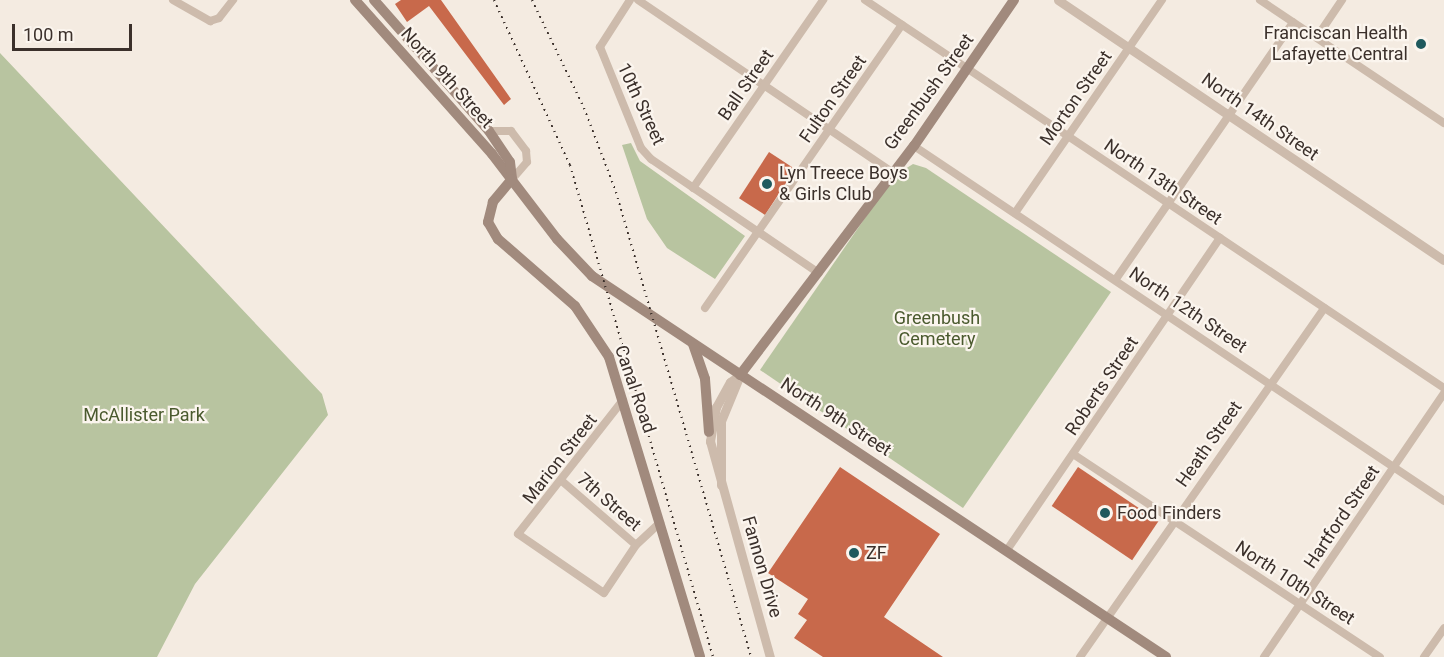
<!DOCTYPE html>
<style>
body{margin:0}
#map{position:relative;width:1444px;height:657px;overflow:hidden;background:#f4ebe1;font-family:Roboto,sans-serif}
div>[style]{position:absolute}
.green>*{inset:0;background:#b8c4a0}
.building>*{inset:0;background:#c8694b;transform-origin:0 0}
.minor>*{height:8px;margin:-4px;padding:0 4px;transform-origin:4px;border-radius:4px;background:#cdbbac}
.tertiary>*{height:9px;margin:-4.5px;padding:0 4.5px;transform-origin:4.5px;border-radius:4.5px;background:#cdbbac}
.secondary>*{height:10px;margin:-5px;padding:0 5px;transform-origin:5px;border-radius:5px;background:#a18a7d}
.rail>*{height:2px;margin-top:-1px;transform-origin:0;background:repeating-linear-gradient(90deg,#3b302b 0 1.5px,transparent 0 6px)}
.dots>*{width:16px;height:16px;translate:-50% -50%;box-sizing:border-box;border:3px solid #fbf5ee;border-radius:50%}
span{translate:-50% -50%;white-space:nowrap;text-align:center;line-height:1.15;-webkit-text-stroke:4.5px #fbf5ee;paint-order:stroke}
.poi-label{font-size:18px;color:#3b302b}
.right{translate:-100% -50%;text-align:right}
.left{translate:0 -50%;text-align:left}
.street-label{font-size:18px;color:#3b302b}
.park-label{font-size:18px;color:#4a5a2e}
.scale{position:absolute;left:12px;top:24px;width:120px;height:27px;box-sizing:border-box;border:3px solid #3b302b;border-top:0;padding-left:8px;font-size:18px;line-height:21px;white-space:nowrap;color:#3b302b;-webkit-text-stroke:4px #fbf5ee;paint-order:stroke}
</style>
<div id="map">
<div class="green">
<i style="clip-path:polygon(0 53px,322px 394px,328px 415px,195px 584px,157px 657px,0 657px)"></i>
<i style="clip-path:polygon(631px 143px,640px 161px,745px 236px,715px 279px,667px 248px,647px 219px,622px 145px)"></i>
<i style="clip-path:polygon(913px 164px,926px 168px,1111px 292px,963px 508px,760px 370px,894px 176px)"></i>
</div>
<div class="building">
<i style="clip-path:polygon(401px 0,441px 0,511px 99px,504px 105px,429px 6px,407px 22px,395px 4px)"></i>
<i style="left:769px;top:152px;width:31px;height:55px;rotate:33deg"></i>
<i style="clip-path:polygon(840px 467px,940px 534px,884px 617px,943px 657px,823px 657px,794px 638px,807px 620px,798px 614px,808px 599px,768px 573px)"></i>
<i style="left:1078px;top:467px;width:97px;height:47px;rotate:34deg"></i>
</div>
<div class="minor">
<i style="left:173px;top:0;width:43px;rotate:29.6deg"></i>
<i style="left:210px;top:21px;width:9px;rotate:-18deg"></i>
<i style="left:219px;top:18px;width:23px;rotate:-52deg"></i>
<i style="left:630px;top:0;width:56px;rotate:122.6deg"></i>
<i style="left:600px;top:47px;width:109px;rotate:67.9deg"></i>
<i style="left:641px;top:148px;width:15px;rotate:48deg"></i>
<i style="left:651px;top:159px;width:203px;rotate:34.2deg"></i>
<i style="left:638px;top:0;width:305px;rotate:34.1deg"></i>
<i style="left:865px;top:0;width:697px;rotate:33.83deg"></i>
<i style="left:1260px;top:0;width:221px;rotate:33.8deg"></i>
<i style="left:1317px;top:37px;width:45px;rotate:-56deg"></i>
<i style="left:489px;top:131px;width:22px"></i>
<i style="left:511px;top:131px;width:25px;rotate:53deg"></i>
<i style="left:526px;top:151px;width:11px;rotate:85deg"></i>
<i style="left:527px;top:162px;width:23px;rotate:131deg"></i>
<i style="left:914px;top:146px;width:638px;rotate:33.81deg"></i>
<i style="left:693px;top:188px;width:229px;rotate:-55.3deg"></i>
<i style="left:1015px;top:213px;width:259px;rotate:-55.4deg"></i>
<i style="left:1116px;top:279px;width:312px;rotate:-55.4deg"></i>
<i style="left:705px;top:308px;width:345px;rotate:-55.2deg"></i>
<i style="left:623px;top:400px;width:170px;rotate:128.1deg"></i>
<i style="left:518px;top:534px;width:104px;rotate:34.5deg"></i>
<i style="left:604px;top:593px;width:58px;rotate:-56.3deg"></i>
<i style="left:636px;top:545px;width:33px;rotate:-43deg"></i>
<i style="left:1073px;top:454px;width:368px;rotate:33.5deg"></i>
<i style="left:563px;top:482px;width:96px;rotate:40.8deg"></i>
<i style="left:1007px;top:550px;width:378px;rotate:-55.7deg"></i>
<i style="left:1080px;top:657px;width:426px;rotate:-55deg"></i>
<i style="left:1264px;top:657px;width:320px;rotate:-55.7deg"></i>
<i style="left:1424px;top:657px;width:35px;rotate:-55deg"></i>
</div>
<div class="tertiary">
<i style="left:1058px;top:0;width:465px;rotate:34deg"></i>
<i style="left:740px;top:375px;width:12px;rotate:145deg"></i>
<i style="left:730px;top:382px;width:29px;rotate:119deg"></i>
<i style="left:716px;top:407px;width:35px;rotate:100deg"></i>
<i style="left:710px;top:441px;width:224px;rotate:74.5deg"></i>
<i style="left:721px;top:485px;width:64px;rotate:-90deg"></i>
<i style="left:721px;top:421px;width:50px;rotate:-67.6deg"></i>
</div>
<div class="secondary">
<i style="left:355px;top:0;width:206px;rotate:48.3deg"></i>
<i style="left:492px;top:154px;width:107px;rotate:52.6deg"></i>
<i style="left:557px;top:239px;width:51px;rotate:46.6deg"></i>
<i style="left:592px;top:276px;width:689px;rotate:33.57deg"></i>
<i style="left:374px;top:0;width:174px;rotate:48.7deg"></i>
<i style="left:489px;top:131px;width:37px;rotate:56deg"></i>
<i style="left:510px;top:162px;width:16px;rotate:83deg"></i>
<i style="left:512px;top:179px;width:30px;rotate:130deg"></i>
<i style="left:493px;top:202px;width:21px;rotate:104deg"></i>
<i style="left:488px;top:222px;width:20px;rotate:60deg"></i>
<i style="left:498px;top:239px;width:102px;rotate:41deg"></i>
<i style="left:575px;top:306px;width:61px;rotate:56.3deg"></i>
<i style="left:609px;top:357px;width:313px;rotate:73.1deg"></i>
<i style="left:693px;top:344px;width:37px;rotate:71deg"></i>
<i style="left:705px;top:379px;width:53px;rotate:85.7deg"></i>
<i style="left:740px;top:375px;width:288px;rotate:-52.8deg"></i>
<i style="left:914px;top:146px;width:177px;rotate:-55.6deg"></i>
</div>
<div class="rail">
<i style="left:494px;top:0;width:182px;rotate:65.3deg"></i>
<i style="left:570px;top:165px;width:512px;rotate:73.79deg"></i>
<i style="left:532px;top:0;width:120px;rotate:64.3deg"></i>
<i style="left:584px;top:108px;width:90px;rotate:69.1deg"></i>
<i style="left:616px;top:192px;width:484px;rotate:73.8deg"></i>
</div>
<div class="dots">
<i style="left:1421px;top:44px;background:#1f5a5e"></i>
<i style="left:767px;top:184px;background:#1f5a5e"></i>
<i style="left:1105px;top:513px;background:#1f5a5e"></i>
<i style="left:854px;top:553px;background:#1f5a5e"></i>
</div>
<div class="poi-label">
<span class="right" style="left:1408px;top:44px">Franciscan Health<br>Lafayette Central</span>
<span class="left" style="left:779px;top:184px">Lyn Treece Boys<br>&amp; Girls Club</span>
<span class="left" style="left:1117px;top:513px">Food Finders</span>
<span class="left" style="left:866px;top:553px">ZF</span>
</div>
<div class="street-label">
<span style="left:447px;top:78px;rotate:48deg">North 9th Street</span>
<span style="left:746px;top:85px;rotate:-55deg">Ball Street</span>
<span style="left:929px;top:92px;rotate:-54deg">Greenbush Street</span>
<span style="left:1076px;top:98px;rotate:-55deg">Morton Street</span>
<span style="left:833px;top:99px;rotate:-55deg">Fulton Street</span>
<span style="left:641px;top:104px;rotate:65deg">10th Street</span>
<span style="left:1260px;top:117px;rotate:35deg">North 14th Street</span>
<span style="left:1163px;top:182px;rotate:34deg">North 13th Street</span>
<span style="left:1188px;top:310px;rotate:34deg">North 12th Street</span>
<span style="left:1102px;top:386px;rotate:-56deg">Roberts Street</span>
<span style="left:635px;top:389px;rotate:71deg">Canal Road</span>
<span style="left:836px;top:417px;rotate:33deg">North 9th Street</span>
<span style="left:1209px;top:444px;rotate:-55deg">Heath Street</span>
<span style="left:560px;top:459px;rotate:-52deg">Marion Street</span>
<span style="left:609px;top:502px;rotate:41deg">7th Street</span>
<span style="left:1342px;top:517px;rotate:-56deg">Hartford Street</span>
<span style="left:762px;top:567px;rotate:74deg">Fannon Drive</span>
<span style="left:1295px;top:583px;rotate:33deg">North 10th Street</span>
</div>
<div class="park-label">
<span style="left:937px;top:329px">Greenbush<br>Cemetery</span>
<span style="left:144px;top:415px">McAllister Park</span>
</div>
<div class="scale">100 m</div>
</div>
